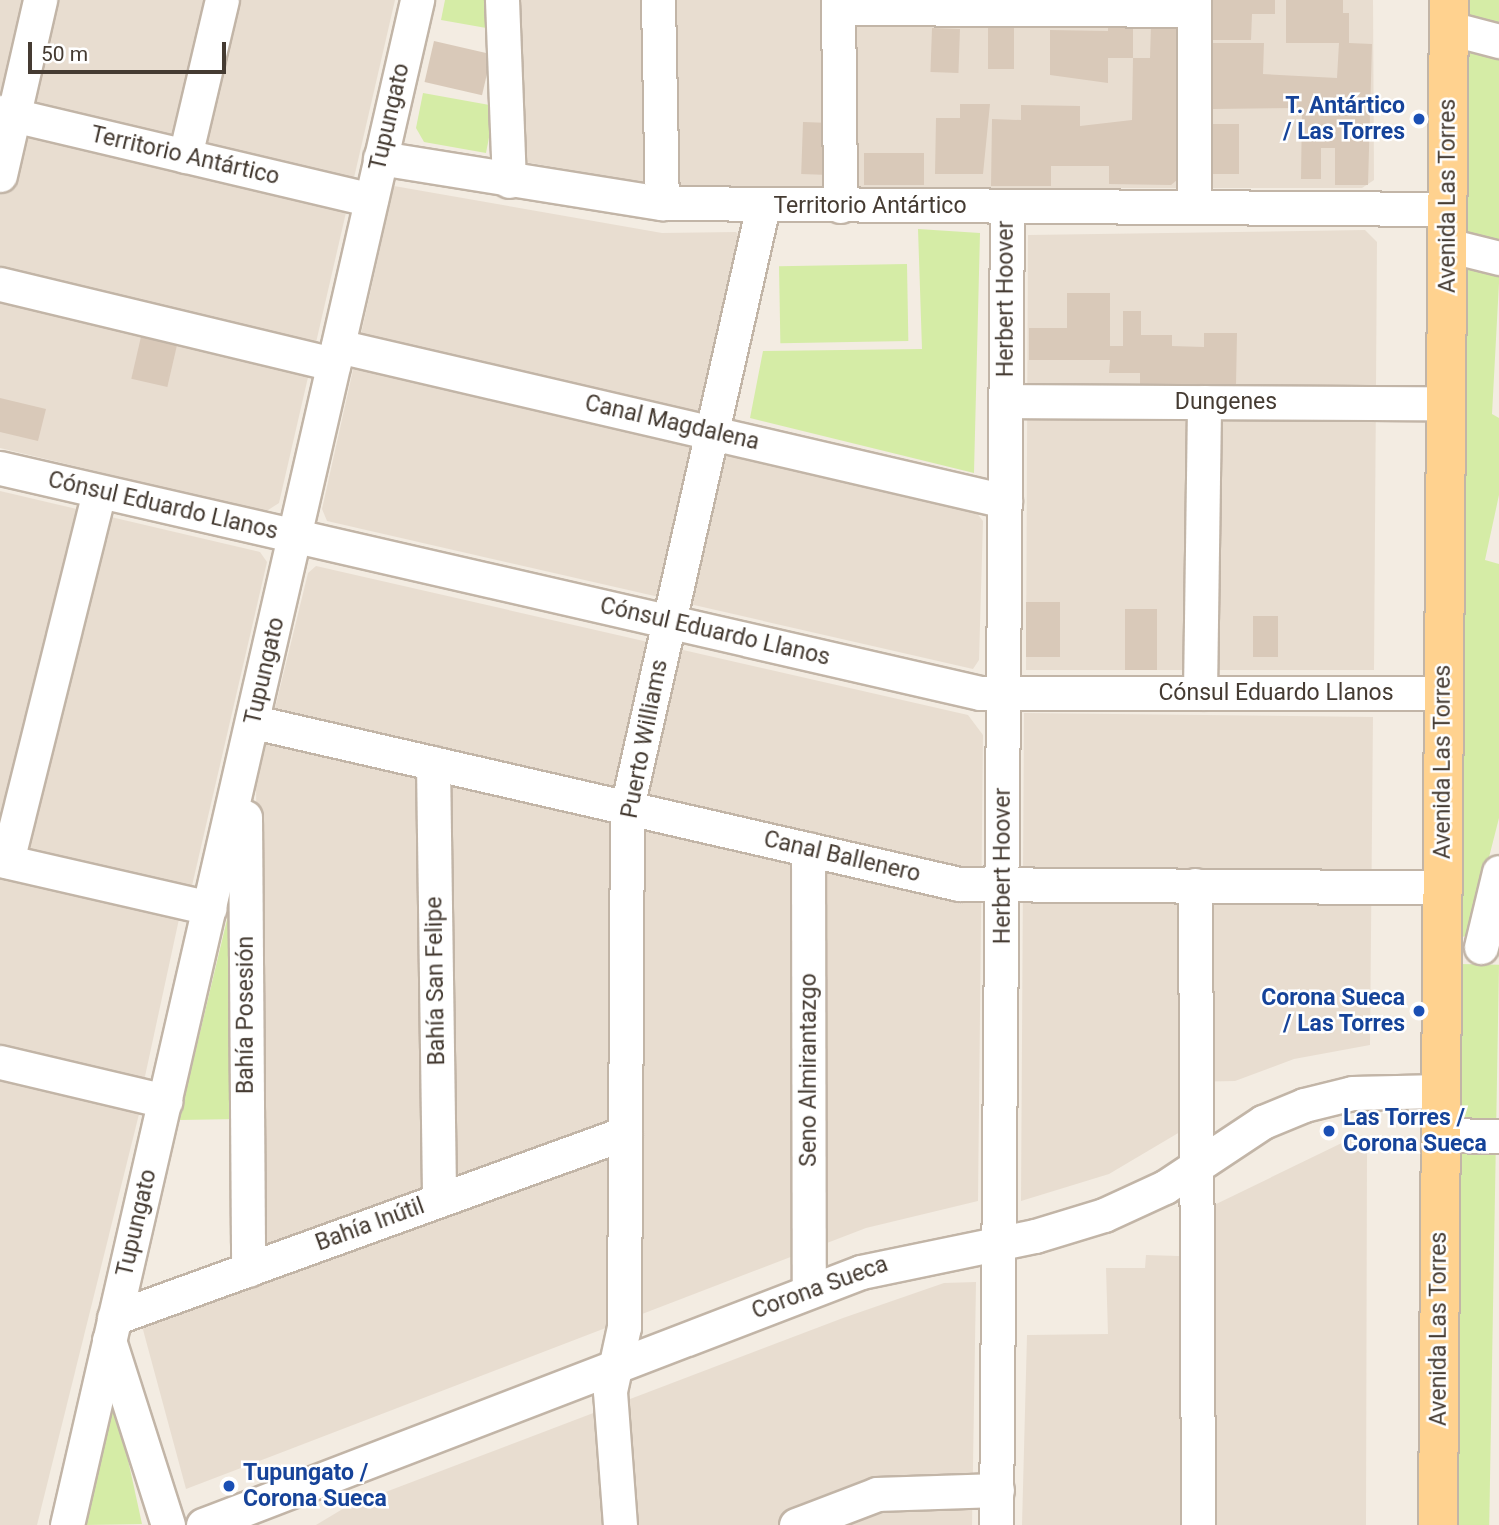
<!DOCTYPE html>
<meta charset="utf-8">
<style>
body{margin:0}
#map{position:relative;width:1499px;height:1525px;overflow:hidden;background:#f3ece2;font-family:Roboto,sans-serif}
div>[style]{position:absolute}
.residential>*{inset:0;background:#e8ddd0}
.green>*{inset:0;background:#d5eca6;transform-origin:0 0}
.building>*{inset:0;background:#d9c9b9;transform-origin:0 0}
.roads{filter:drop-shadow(2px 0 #c2b5a7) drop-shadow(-2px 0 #c2b5a7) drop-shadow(0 2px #c2b5a7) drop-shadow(0 -2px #c2b5a7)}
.minor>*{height:33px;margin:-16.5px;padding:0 16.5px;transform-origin:16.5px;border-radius:16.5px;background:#fff}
.major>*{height:38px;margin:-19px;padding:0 19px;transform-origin:19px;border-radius:19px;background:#ffd28f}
.dots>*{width:19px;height:19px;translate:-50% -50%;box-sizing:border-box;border:4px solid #fff;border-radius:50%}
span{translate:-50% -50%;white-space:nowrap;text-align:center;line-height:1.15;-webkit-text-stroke:5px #fff;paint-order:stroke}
.transit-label{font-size:23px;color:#164399;font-weight:700}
.right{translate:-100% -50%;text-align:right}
.left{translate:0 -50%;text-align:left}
.street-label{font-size:23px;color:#453b32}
.scale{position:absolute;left:28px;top:42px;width:198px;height:32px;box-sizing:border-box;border:4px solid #453b32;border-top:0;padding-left:9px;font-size:21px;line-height:24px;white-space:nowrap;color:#453b32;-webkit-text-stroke:5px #fff;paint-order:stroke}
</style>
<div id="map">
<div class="residential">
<i style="clip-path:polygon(0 0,395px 0,279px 503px,265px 512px,0 448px)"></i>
<i style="clip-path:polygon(511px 0,1373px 0,1374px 180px,1362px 188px,674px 188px,513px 160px)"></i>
<i style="clip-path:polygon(394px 186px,662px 233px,736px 232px,745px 242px,702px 444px,972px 507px,983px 521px,979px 660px,973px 669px,327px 521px,322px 509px)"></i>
<i style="clip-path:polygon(1365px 230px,1377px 242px,1374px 670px,1026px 670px,1028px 235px)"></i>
<i style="clip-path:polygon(0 491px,260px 552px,267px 562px,191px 890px,0 845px)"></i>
<i style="clip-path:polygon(316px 566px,968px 715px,983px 735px,978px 1201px,866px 1228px,186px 1489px,142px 1326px,148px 1314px,262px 1274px,256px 786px,308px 573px)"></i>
<i style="clip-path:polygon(1024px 713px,1373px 717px,1370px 1045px,1294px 1059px,1235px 1081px,1185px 1082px,1185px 1129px,1109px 1174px,1021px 1201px)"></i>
<i style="clip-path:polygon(0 876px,179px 919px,144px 1081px,0 1047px)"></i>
<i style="clip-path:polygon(0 1076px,140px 1110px,37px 1525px,0 1525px)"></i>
<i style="clip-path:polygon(1350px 1139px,1367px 1152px,1366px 1525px,1022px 1525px,1027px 1335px,1108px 1334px,1106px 1268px,1145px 1268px,1146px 1255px,1210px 1257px,1210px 1207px)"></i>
<i style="clip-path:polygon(976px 1282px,972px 1525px,316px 1525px,346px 1507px,843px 1318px,944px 1283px)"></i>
</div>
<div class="green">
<i style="clip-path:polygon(445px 0,490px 0,492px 29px,441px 20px)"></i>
<i style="clip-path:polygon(1466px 0,1499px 0,1499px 283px,1492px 414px,1499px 418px,1499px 495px,1485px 560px,1499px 564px,1499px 818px,1469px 936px,1460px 937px)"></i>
<i style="clip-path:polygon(423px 93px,495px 106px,486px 153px,424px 142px,416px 128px)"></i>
<i style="clip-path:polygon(918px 229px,980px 233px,974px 473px,750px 418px,763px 351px,922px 349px)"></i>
<i style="left:907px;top:264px;width:77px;height:128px;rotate:89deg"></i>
<i style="clip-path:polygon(231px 903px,239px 1119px,179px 1120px)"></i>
<i style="left:1459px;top:964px;width:40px;height:561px;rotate:1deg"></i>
<i style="clip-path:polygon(115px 1400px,142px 1524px,85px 1525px)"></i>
</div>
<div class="building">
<i style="clip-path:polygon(1213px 0,1275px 0,1275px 14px,1252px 14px,1251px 40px,1212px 40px)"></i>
<i style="clip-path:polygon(1286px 0,1343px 0,1343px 13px,1349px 13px,1349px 43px,1372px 44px,1368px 185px,1335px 185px,1335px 148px,1321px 148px,1321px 179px,1301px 179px,1302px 108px,1212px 109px,1212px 43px,1264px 43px,1263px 74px,1337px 78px,1339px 43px,1286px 43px)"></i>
<i style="left:988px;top:22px;width:26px;height:47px"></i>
<i style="clip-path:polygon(1108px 23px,1133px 23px,1133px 58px,1108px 58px,1108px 83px,1050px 75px,1050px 30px,1108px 31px)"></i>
<i style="clip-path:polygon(1151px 25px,1182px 25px,1177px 180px,1171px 185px,1109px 184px,1109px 166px,1051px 166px,1051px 186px,991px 186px,992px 119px,1021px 120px,1021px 105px,1080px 106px,1080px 126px,1132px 120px,1133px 58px,1150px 58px)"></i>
<i style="left:932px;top:28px;width:28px;height:44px;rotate:2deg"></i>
<i style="left:434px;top:41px;width:59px;height:42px;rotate:13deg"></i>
<i style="clip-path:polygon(960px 104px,990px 104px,983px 174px,935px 174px,936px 118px,960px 118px)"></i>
<i style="left:803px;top:122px;width:28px;height:52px;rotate:2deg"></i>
<i style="left:1211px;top:124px;width:28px;height:50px"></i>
<i style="left:864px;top:153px;width:60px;height:32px"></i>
<i style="clip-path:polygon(1067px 293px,1110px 293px,1110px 346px,1123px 346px,1123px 311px,1141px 311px,1141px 335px,1172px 335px,1172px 346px,1204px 347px,1204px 333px,1237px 333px,1236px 386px,1140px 385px,1140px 373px,1109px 373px,1110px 360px,1029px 360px,1029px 328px,1067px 328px)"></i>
<i style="left:143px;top:328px;width:37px;height:52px;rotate:13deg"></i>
<i style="clip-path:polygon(0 398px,46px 409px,38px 441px,0 432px)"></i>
<i style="left:1026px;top:602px;width:34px;height:55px"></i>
<i style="left:1125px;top:609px;width:32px;height:61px"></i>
<i style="left:1253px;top:616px;width:25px;height:41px"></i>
</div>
<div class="roads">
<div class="minor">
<i style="left:502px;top:0;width:181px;rotate:87.8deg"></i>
<i style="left:658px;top:0;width:203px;rotate:88.9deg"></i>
<i style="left:838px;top:0;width:206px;rotate:89.4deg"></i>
<i style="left:1194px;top:0;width:207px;rotate:90deg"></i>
<i style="left:838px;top:8px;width:356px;rotate:0.3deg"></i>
<i style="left:1449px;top:28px;width:52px;rotate:14.6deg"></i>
<i style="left:0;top:112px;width:381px;rotate:13.3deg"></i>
<i style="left:185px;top:156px;width:160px;rotate:-76.7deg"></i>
<i style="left:380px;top:158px;width:286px;rotate:9.1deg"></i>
<i style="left:662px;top:203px;width:785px;rotate:0.44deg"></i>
<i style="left:0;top:175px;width:180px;rotate:-77.1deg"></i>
<i style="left:1447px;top:245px;width:54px;rotate:14deg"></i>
<i style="left:0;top:284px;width:343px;rotate:13.5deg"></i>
<i style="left:338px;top:346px;width:685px;rotate:13.08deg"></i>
<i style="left:1006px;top:401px;width:441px;rotate:0.3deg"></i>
<i style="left:0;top:468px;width:1005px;rotate:12.93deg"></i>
<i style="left:980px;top:693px;width:463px"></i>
<i style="left:1200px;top:693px;width:291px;rotate:-89.2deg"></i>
<i style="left:254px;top:722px;width:723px;rotate:12.94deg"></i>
<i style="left:959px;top:884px;width:484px;rotate:0.4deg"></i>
<i style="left:433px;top:763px;width:437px;rotate:89.2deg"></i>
<i style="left:245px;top:817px;width:453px;rotate:89.6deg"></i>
<i style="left:808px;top:849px;width:442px;rotate:89.9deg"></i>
<i style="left:0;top:860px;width:215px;rotate:12.9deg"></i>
<i style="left:7px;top:861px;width:380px;rotate:-76deg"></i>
<i style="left:1195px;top:885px;width:640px;rotate:89.73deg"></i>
<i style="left:1481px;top:947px;width:77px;rotate:-76.5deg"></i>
<i style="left:0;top:1062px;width:170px;rotate:13.3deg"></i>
<i style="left:1440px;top:1135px;width:59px;rotate:1deg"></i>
<i style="left:114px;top:1318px;width:543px;rotate:-19.9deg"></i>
<i style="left:109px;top:1340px;width:194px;rotate:72.3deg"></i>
<i style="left:67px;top:1525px;width:1565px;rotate:-77.07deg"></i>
<i style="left:203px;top:1525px;width:705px;rotate:-21.03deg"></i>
<i style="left:861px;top:1272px;width:178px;rotate:-11.7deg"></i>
<i style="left:1035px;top:1236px;width:72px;rotate:-16.9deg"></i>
<i style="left:1104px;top:1215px;width:67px;rotate:-24.7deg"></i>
<i style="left:1165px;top:1187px;width:118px;rotate:-33.6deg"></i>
<i style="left:1263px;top:1122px;width:44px;rotate:-22.5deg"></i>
<i style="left:1304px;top:1105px;width:49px;rotate:-14deg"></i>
<i style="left:1352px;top:1093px;width:89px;rotate:-1.3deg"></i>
<i style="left:620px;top:1525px;width:134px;rotate:-94.3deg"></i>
<i style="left:610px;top:1391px;width:66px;rotate:-77.7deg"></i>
<i style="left:624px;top:1327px;width:520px;rotate:-89.67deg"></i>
<i style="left:627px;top:807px;width:616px;rotate:-77.25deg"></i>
<i style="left:796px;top:1525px;width:87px;rotate:-20.9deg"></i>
<i style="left:877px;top:1494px;width:120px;rotate:-1.9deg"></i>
<i style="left:996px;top:1525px;width:1318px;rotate:-89.52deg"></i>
</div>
<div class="major">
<i style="left:1438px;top:1525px;width:1525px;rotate:-89.59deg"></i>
</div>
</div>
<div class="dots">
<i style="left:1419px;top:119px;background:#1a4fb4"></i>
<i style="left:1419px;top:1011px;background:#1a4fb4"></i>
<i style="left:1329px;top:1131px;background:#1a4fb4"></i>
<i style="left:229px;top:1486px;background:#1a4fb4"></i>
</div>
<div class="transit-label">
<span class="right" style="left:1405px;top:119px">T. Antártico<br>/ Las Torres</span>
<span class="right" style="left:1405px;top:1011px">Corona Sueca<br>/ Las Torres</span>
<span class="left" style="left:1343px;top:1131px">Las Torres /<br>Corona Sueca</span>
<span class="left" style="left:243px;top:1486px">Tupungato /<br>Corona Sueca</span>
</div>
<div class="street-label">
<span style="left:390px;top:117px;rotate:-77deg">Tupungato</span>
<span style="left:185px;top:156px;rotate:13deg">Territorio Antártico</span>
<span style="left:1448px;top:196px;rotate:-90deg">Avenida Las Torres</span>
<span style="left:870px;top:206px">Territorio Antártico</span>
<span style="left:1006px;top:299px;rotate:-90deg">Herbert Hoover</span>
<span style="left:1226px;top:402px">Dungenes</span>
<span style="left:672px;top:423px;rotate:13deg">Canal Magdalena</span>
<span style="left:163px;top:506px;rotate:13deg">Cónsul Eduardo Llanos</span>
<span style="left:715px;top:632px;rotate:13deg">Cónsul Eduardo Llanos</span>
<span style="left:265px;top:671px;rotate:-77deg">Tupungato</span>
<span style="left:1276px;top:693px">Cónsul Eduardo Llanos</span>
<span style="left:645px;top:739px;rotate:-79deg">Puerto Williams</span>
<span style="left:1443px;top:762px;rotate:-90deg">Avenida Las Torres</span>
<span style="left:842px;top:857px;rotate:13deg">Canal Ballenero</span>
<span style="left:1003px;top:866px;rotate:-90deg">Herbert Hoover</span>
<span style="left:436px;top:981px;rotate:-91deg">Bahía San Felipe</span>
<span style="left:246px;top:1015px;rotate:-90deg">Bahía Posesión</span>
<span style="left:809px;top:1070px;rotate:-90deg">Seno Almirantazgo</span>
<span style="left:137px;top:1223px;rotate:-77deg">Tupungato</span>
<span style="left:370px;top:1225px;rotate:-20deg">Bahía Inútil</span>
<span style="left:820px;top:1288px;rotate:-20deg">Corona Sueca</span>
<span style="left:1439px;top:1329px;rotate:-90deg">Avenida Las Torres</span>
</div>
<div class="scale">50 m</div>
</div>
